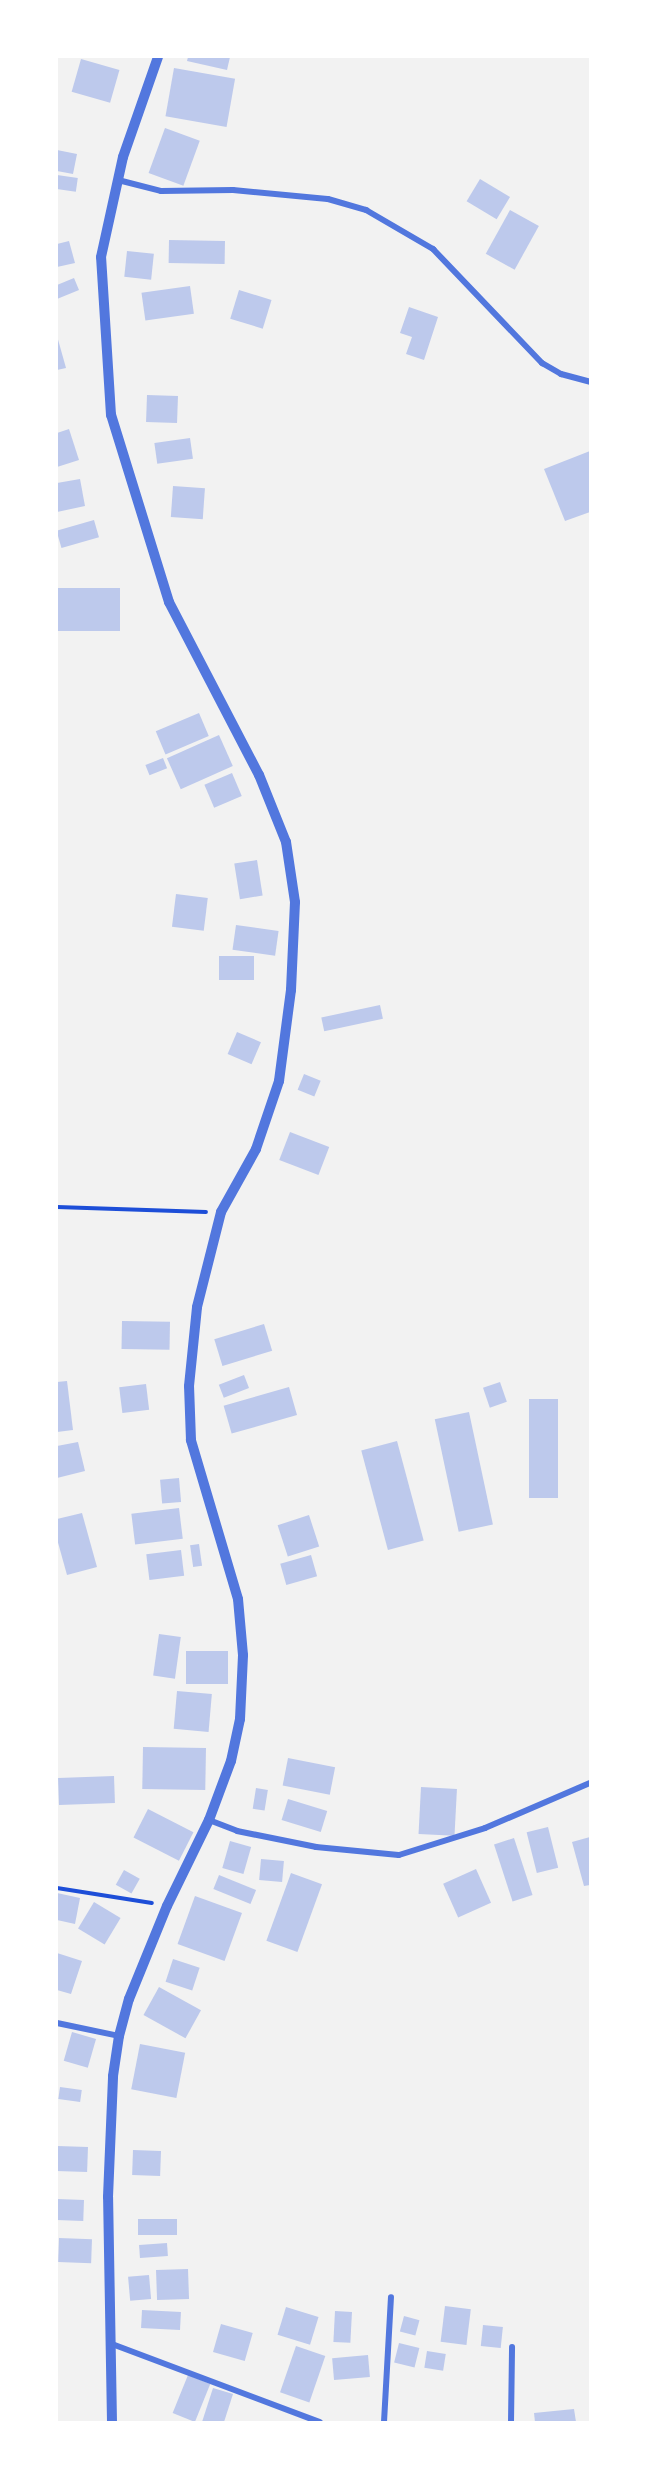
<!DOCTYPE html>
<style>
body{margin:0}
#map{position:relative;width:647px;height:2479px;overflow:hidden;background:#f2f2f2;font-family:"Roboto Condensed",sans-serif}
div>[style]{position:absolute}
.building>*{inset:0;background:#bdc9ec;transform-origin:0 0}
.path>*{height:4px;margin:-2px;padding:0 2px;transform-origin:2px;border-radius:2px;background:#1d4ed8}
.minor>*{height:6px;margin:-3px;padding:0 3px;transform-origin:3px;border-radius:3px;background:#5277de}
.tertiary>*{height:10px;margin:-5px;padding:0 5px;transform-origin:5px;border-radius:5px;background:#5277de}
span{translate:-50% -50%;white-space:nowrap;text-align:center;line-height:1.15;-webkit-text-stroke:4.5px #fff;paint-order:stroke}
.frame{position:absolute;inset:0;border:58px solid #fff;pointer-events:none}
</style>
<div id="map">
<div class="building">
<i style="clip-path:polygon(188px 57px,230px 57px,227px 70px,187px 61px)"></i>
<i style="left:81px;top:59px;width:40px;height:34px;rotate:16deg"></i>
<i style="left:174px;top:68px;width:62px;height:49px;rotate:10deg"></i>
<i style="left:165px;top:128px;width:37px;height:48px;rotate:20deg"></i>
<i style="clip-path:polygon(57px 150px,77px 154px,73px 174px,57px 171px)"></i>
<i style="left:57px;top:175px;width:21px;height:14px;rotate:8deg"></i>
<i style="left:480px;top:179px;width:35px;height:26px;rotate:31deg"></i>
<i style="left:510px;top:210px;width:33px;height:50px;rotate:29deg"></i>
<i style="left:169px;top:240px;width:56px;height:23px;rotate:1deg"></i>
<i style="clip-path:polygon(69px 241px,75px 263px,57px 267px,57px 244px)"></i>
<i style="left:127px;top:251px;width:27px;height:26px;rotate:6deg"></i>
<i style="clip-path:polygon(74px 278px,79px 290px,57px 299px,57px 285px)"></i>
<i style="left:190px;top:286px;width:28px;height:49px;rotate:82deg"></i>
<i style="left:239px;top:290px;width:34px;height:30px;rotate:17deg"></i>
<i style="clip-path:polygon(409px 307px,438px 317px,424px 360px,406px 354px,412px 337px,400px 333px)"></i>
<i style="clip-path:polygon(57px 336px,66px 368px,57px 370px)"></i>
<i style="left:147px;top:395px;width:31px;height:27px;rotate:2deg"></i>
<i style="clip-path:polygon(69px 429px,79px 460px,57px 467px,57px 433px)"></i>
<i style="left:190px;top:438px;width:21px;height:36px;rotate:82deg"></i>
<i style="clip-path:polygon(590px 451px,590px 512px,565px 521px,544px 469px)"></i>
<i style="clip-path:polygon(80px 479px,85px 506px,57px 512px,57px 483px)"></i>
<i style="left:173px;top:486px;width:32px;height:31px;rotate:4deg"></i>
<i style="left:94px;top:520px;width:18px;height:39px;rotate:74deg"></i>
<i style="left:57px;top:588px;width:63px;height:43px"></i>
<i style="left:199px;top:713px;width:25px;height:47px;rotate:67deg"></i>
<i style="left:219px;top:735px;width:34px;height:57px;rotate:66deg"></i>
<i style="left:163px;top:758px;width:11px;height:19px;rotate:68deg"></i>
<i style="left:232px;top:773px;width:25px;height:30px;rotate:67deg"></i>
<i style="left:257px;top:860px;width:36px;height:23px;rotate:81deg"></i>
<i style="left:176px;top:894px;width:32px;height:33px;rotate:7deg"></i>
<i style="left:236px;top:925px;width:43px;height:25px;rotate:8deg"></i>
<i style="left:254px;top:956px;width:24px;height:35px;rotate:90deg"></i>
<i style="left:380px;top:1005px;width:14px;height:60px;rotate:78deg"></i>
<i style="left:237px;top:1032px;width:26px;height:24px;rotate:23deg"></i>
<i style="left:304px;top:1074px;width:18px;height:17px;rotate:22deg"></i>
<i style="left:290px;top:1132px;width:42px;height:30px;rotate:21deg"></i>
<i style="left:122px;top:1321px;width:48px;height:28px;rotate:1deg"></i>
<i style="left:264px;top:1324px;width:28px;height:52px;rotate:73deg"></i>
<i style="left:244px;top:1375px;width:14px;height:27px;rotate:69deg"></i>
<i style="clip-path:polygon(67px 1381px,73px 1430px,57px 1432px,57px 1382px)"></i>
<i style="left:500px;top:1382px;width:21px;height:18px;rotate:71deg"></i>
<i style="left:146px;top:1384px;width:26px;height:27px;rotate:83deg"></i>
<i style="left:289px;top:1387px;width:29px;height:68px;rotate:74deg"></i>
<i style="left:529px;top:1399px;width:29px;height:99px"></i>
<i style="left:469px;top:1412px;width:115px;height:35px;rotate:78deg"></i>
<i style="left:397px;top:1441px;width:103px;height:37px;rotate:75deg"></i>
<i style="clip-path:polygon(78px 1442px,85px 1471px,57px 1478px,57px 1446px)"></i>
<i style="left:179px;top:1478px;width:24px;height:19px;rotate:85deg"></i>
<i style="left:179px;top:1508px;width:31px;height:48px;rotate:83deg"></i>
<i style="clip-path:polygon(82px 1513px,97px 1567px,67px 1575px,57px 1539px,57px 1519px)"></i>
<i style="left:309px;top:1515px;width:33px;height:33px;rotate:72deg"></i>
<i style="left:199px;top:1544px;width:22px;height:9px;rotate:82deg"></i>
<i style="left:181px;top:1550px;width:26px;height:35px;rotate:83deg"></i>
<i style="left:311px;top:1555px;width:22px;height:32px;rotate:74deg"></i>
<i style="left:159px;top:1634px;width:22px;height:42px;rotate:8deg"></i>
<i style="left:228px;top:1651px;width:33px;height:42px;rotate:90deg"></i>
<i style="left:177px;top:1691px;width:35px;height:38px;rotate:5deg"></i>
<i style="left:143px;top:1747px;width:63px;height:42px;rotate:1deg"></i>
<i style="left:288px;top:1758px;width:48px;height:28px;rotate:11deg"></i>
<i style="left:114px;top:1776px;width:27px;height:56px;rotate:88deg"></i>
<i style="left:421px;top:1787px;width:36px;height:47px;rotate:3deg"></i>
<i style="left:256px;top:1788px;width:12px;height:21px;rotate:9deg"></i>
<i style="left:288px;top:1799px;width:41px;height:22px;rotate:17deg"></i>
<i style="left:148px;top:1809px;width:51px;height:32px;rotate:27deg"></i>
<i style="left:548px;top:1827px;width:42px;height:22px;rotate:76deg"></i>
<i style="clip-path:polygon(590px 1837px,590px 1885px,584px 1886px,572px 1842px)"></i>
<i style="left:514px;top:1838px;width:60px;height:21px;rotate:72deg"></i>
<i style="left:230px;top:1841px;width:22px;height:28px;rotate:16deg"></i>
<i style="left:261px;top:1859px;width:23px;height:21px;rotate:5deg"></i>
<i style="left:476px;top:1869px;width:37px;height:36px;rotate:66deg"></i>
<i style="left:124px;top:1870px;width:18px;height:17px;rotate:29deg"></i>
<i style="left:291px;top:1873px;width:33px;height:72px;rotate:20deg"></i>
<i style="left:219px;top:1875px;width:40px;height:15px;rotate:22deg"></i>
<i style="clip-path:polygon(57px 1893px,80px 1898px,75px 1924px,57px 1920px)"></i>
<i style="left:195px;top:1896px;width:50px;height:51px;rotate:20deg"></i>
<i style="left:94px;top:1902px;width:31px;height:31px;rotate:31deg"></i>
<i style="clip-path:polygon(57px 1953px,82px 1961px,71px 1994px,57px 1990px)"></i>
<i style="left:173px;top:1959px;width:28px;height:24px;rotate:18deg"></i>
<i style="left:159px;top:1987px;width:48px;height:32px;rotate:29deg"></i>
<i style="left:72px;top:2032px;width:25px;height:30px;rotate:16deg"></i>
<i style="left:140px;top:2044px;width:46px;height:46px;rotate:11deg"></i>
<i style="left:60px;top:2087px;width:22px;height:12px;rotate:8deg"></i>
<i style="left:57px;top:2146px;width:31px;height:25px;rotate:2deg"></i>
<i style="left:133px;top:2150px;width:28px;height:25px;rotate:2deg"></i>
<i style="left:57px;top:2199px;width:27px;height:21px;rotate:2deg"></i>
<i style="left:177px;top:2219px;width:16px;height:39px;rotate:90deg"></i>
<i style="left:59px;top:2238px;width:33px;height:24px;rotate:2deg"></i>
<i style="left:167px;top:2243px;width:13px;height:28px;rotate:86deg"></i>
<i style="left:188px;top:2269px;width:30px;height:32px;rotate:88deg"></i>
<i style="left:149px;top:2275px;width:24px;height:21px;rotate:85deg"></i>
<i style="left:445px;top:2306px;width:26px;height:36px;rotate:7deg"></i>
<i style="left:286px;top:2307px;width:34px;height:29px;rotate:17deg"></i>
<i style="left:142px;top:2310px;width:39px;height:18px;rotate:3deg"></i>
<i style="left:335px;top:2311px;width:17px;height:31px;rotate:3deg"></i>
<i style="left:404px;top:2316px;width:16px;height:16px;rotate:15deg"></i>
<i style="left:221px;top:2324px;width:33px;height:29px;rotate:16deg"></i>
<i style="left:483px;top:2325px;width:20px;height:21px;rotate:6deg"></i>
<i style="left:399px;top:2343px;width:21px;height:20px;rotate:14deg"></i>
<i style="left:296px;top:2346px;width:31px;height:49px;rotate:19deg"></i>
<i style="left:427px;top:2351px;width:19px;height:17px;rotate:9deg"></i>
<i style="left:368px;top:2355px;width:22px;height:36px;rotate:85deg"></i>
<i style="left:188px;top:2375px;width:24px;height:41px;rotate:22deg"></i>
<i style="clip-path:polygon(213px 2388px,233px 2394px,224px 2422px,202px 2422px)"></i>
<i style="clip-path:polygon(574px 2409px,576px 2422px,535px 2422px,534px 2413px)"></i>
</div>
<div class="path">
<i style="left:57px;top:1207px;width:149px;rotate:1.9deg"></i>
<i style="left:57px;top:1888px;width:96px;rotate:9deg"></i>
</div>
<div class="minor">
<i style="left:118px;top:180px;width:44px;rotate:14.3deg"></i>
<i style="left:161px;top:191px;width:72px;rotate:-0.8deg"></i>
<i style="left:233px;top:190px;width:95px;rotate:5.4deg"></i>
<i style="left:328px;top:199px;width:40px;rotate:16deg"></i>
<i style="left:366px;top:210px;width:78px;rotate:30.2deg"></i>
<i style="left:433px;top:249px;width:158px;rotate:46.3deg"></i>
<i style="left:542px;top:363px;width:22px;rotate:30deg"></i>
<i style="left:561px;top:374px;width:30px;rotate:15deg"></i>
<i style="left:209px;top:1820px;width:30px;rotate:21deg"></i>
<i style="left:237px;top:1831px;width:81px;rotate:11.4deg"></i>
<i style="left:316px;top:1847px;width:83px;rotate:5.5deg"></i>
<i style="left:399px;top:1855px;width:90px;rotate:-17.4deg"></i>
<i style="left:485px;top:1828px;width:114px;rotate:-23.2deg"></i>
<i style="left:57px;top:2023px;width:63px;rotate:11.8deg"></i>
<i style="left:112px;top:2344px;width:222px;rotate:20.6deg"></i>
<i style="left:384px;top:2422px;width:125px;rotate:-86.8deg"></i>
<i style="left:511px;top:2422px;width:75px;rotate:-89.2deg"></i>
</div>
<div class="tertiary">
<i style="left:112px;top:2422px;width:225px;rotate:-91deg"></i>
<i style="left:108px;top:2197px;width:121px;rotate:-87.6deg"></i>
<i style="left:113px;top:2076px;width:40px;rotate:-81.5deg"></i>
<i style="left:119px;top:2036px;width:38px;rotate:-75deg"></i>
<i style="left:129px;top:1999px;width:100px;rotate:-67.8deg"></i>
<i style="left:167px;top:1906px;width:96px;rotate:-64deg"></i>
<i style="left:209px;top:1820px;width:63px;rotate:-69.6deg"></i>
<i style="left:231px;top:1761px;width:43px;rotate:-77.9deg"></i>
<i style="left:240px;top:1719px;width:64px;rotate:-87.3deg"></i>
<i style="left:243px;top:1655px;width:56px;rotate:-95.1deg"></i>
<i style="left:238px;top:1599px;width:166px;rotate:-106.5deg"></i>
<i style="left:191px;top:1440px;width:54px;rotate:-92.1deg"></i>
<i style="left:189px;top:1386px;width:79px;rotate:-84.2deg"></i>
<i style="left:197px;top:1307px;width:98px;rotate:-75.8deg"></i>
<i style="left:221px;top:1212px;width:72px;rotate:-60.9deg"></i>
<i style="left:256px;top:1149px;width:72px;rotate:-71.3deg"></i>
<i style="left:279px;top:1081px;width:92px;rotate:-82.5deg"></i>
<i style="left:291px;top:990px;width:88px;rotate:-87.4deg"></i>
<i style="left:295px;top:902px;width:61px;rotate:-98.5deg"></i>
<i style="left:286px;top:842px;width:72px;rotate:-111.9deg"></i>
<i style="left:259px;top:775px;width:195px;rotate:-117.5deg"></i>
<i style="left:169px;top:602px;width:196px;rotate:-107.2deg"></i>
<i style="left:111px;top:415px;width:158px;rotate:-93.6deg"></i>
<i style="left:101px;top:257px;width:102px;rotate:-77.6deg"></i>
<i style="left:123px;top:157px;width:106px;rotate:-70.7deg"></i>
</div>
<div class="frame"></div>
</div>
